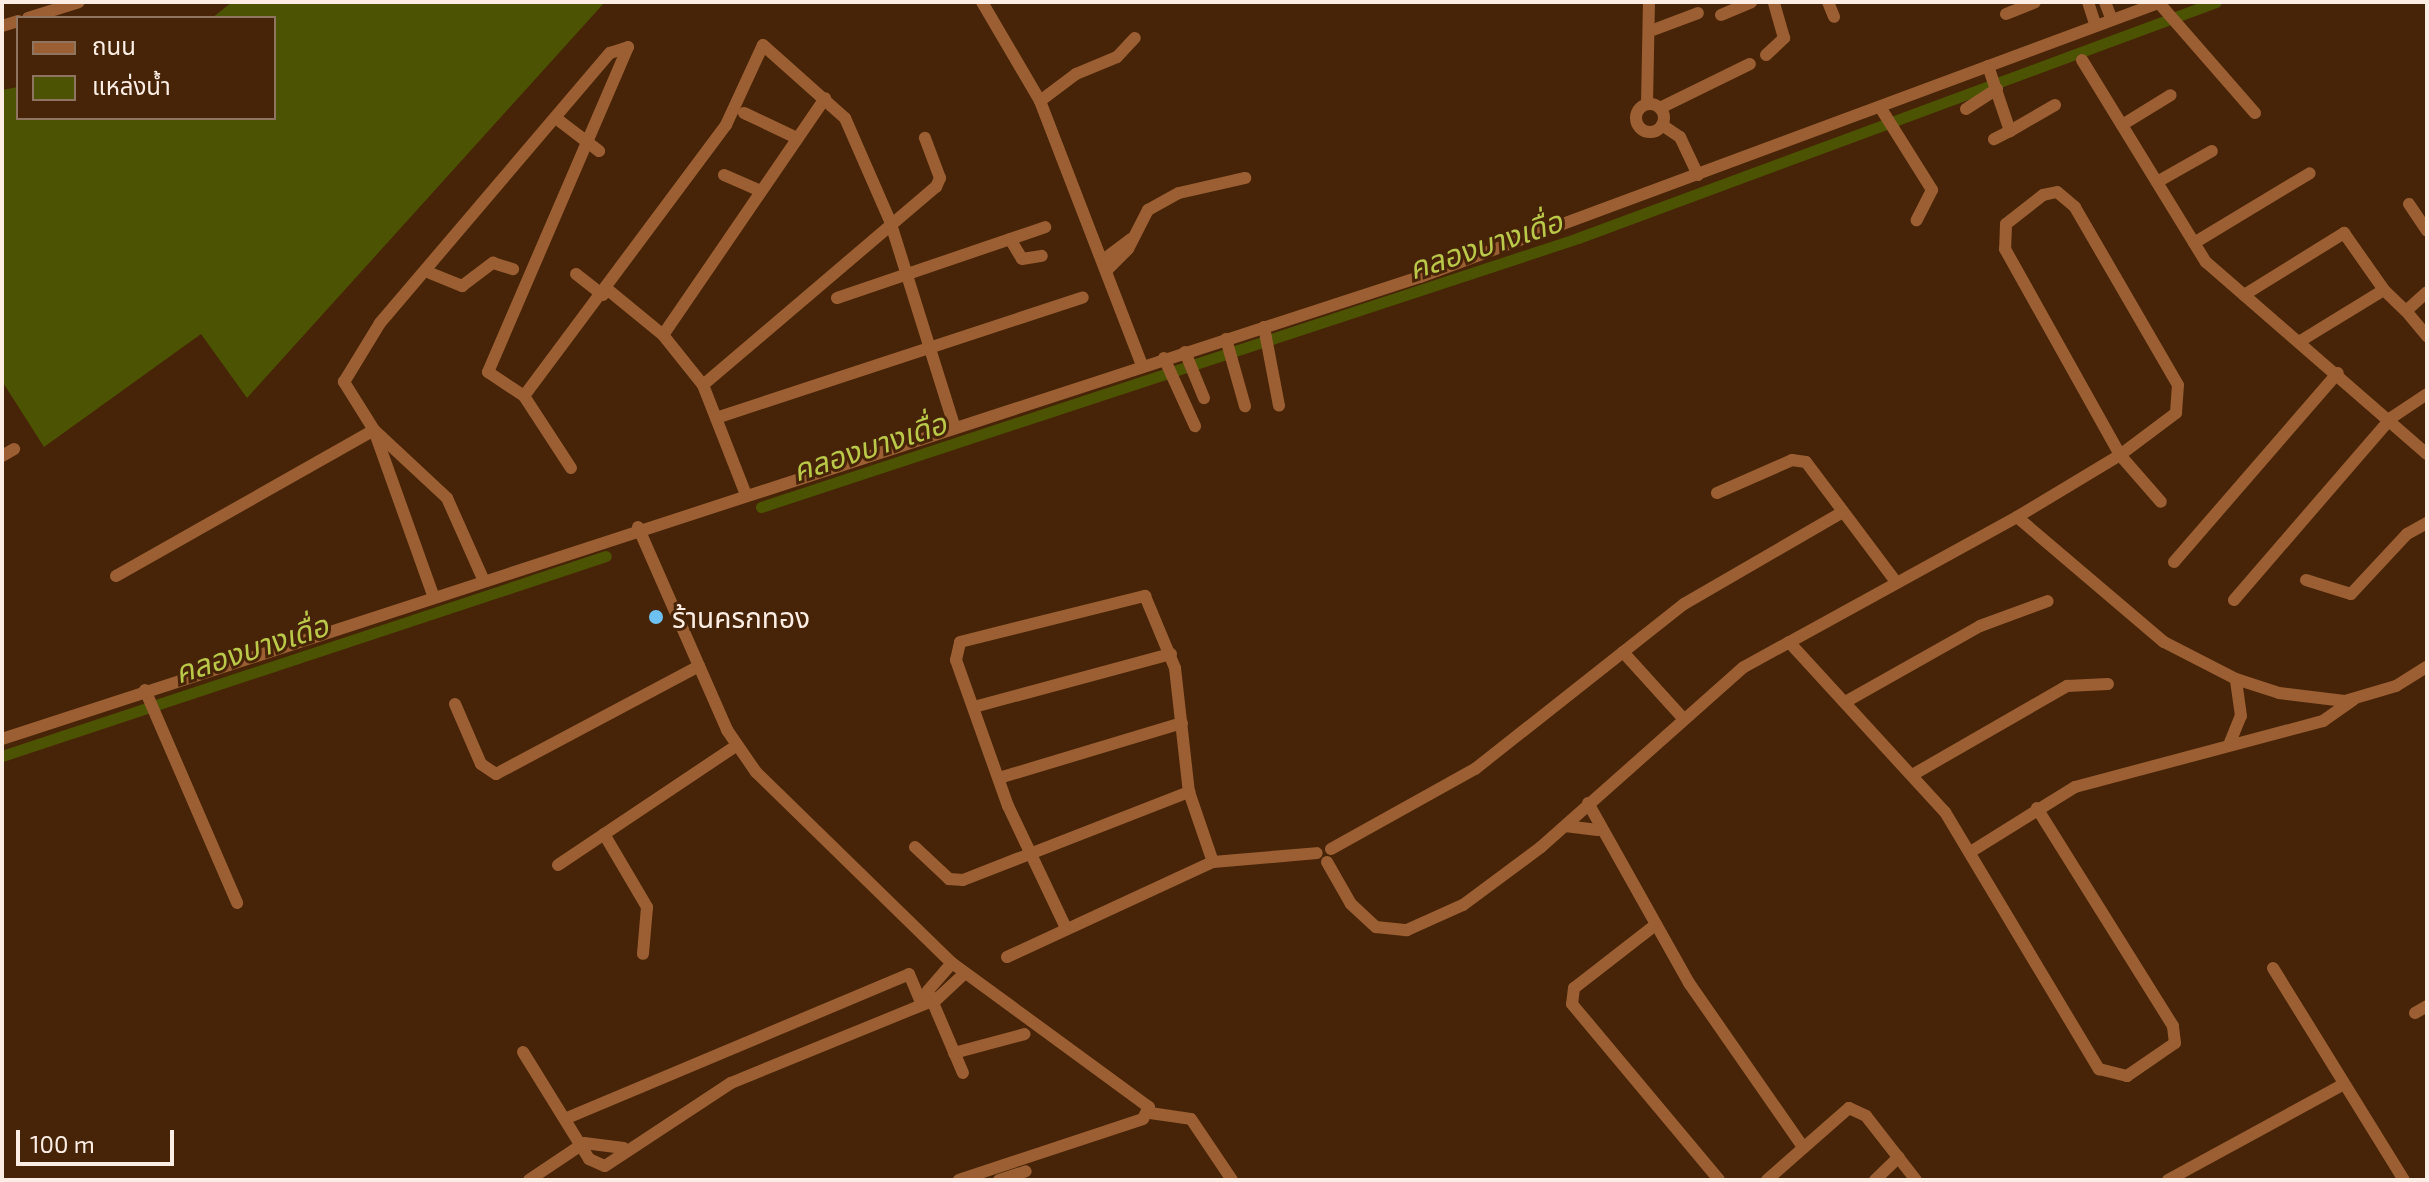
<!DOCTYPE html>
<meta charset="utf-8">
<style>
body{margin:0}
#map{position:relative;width:2429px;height:1182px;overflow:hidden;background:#472407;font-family:"Exo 2","Noto Sans Thai",sans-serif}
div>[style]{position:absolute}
.water>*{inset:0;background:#4c5302}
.canal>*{height:11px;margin:-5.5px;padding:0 5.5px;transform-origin:5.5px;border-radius:5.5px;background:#4c5302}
.street>*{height:12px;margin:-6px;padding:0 6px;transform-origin:6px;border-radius:6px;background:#9b5f33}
.street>.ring{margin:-6px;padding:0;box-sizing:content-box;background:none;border:12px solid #9b5f33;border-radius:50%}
.dots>*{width:22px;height:22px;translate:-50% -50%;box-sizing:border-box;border:4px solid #472407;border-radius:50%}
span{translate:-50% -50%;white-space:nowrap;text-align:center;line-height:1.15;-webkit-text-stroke:6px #472407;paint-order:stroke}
.poi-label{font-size:28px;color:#fceee5}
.left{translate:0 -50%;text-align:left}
.water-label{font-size:30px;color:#bac949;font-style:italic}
.frame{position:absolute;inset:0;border:4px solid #fceee5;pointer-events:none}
.legend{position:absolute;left:16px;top:16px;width:260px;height:104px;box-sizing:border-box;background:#472407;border:2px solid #8f7560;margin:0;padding:10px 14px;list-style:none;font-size:24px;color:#fceee5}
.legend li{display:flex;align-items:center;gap:16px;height:40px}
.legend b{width:40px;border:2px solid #8f7560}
.scale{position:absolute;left:16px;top:1130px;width:158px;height:36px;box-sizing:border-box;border:4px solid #fceee5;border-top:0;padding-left:10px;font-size:24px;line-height:28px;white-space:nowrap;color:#fceee5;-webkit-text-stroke:6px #472407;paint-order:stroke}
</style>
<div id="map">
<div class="water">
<i style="clip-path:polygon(232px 2px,605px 2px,247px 398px,201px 334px,44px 447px,2px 381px,2px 90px,18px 87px,18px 118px,274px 118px,274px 18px,212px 18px)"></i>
</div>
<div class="canal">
<i style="left:761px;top:507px;width:860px;rotate:-18.22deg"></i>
<i style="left:1578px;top:238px;width:680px;rotate:-20.3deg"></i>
<i style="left:2px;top:756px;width:636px;rotate:-18.32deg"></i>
</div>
<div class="street">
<i style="left:982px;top:2px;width:115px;rotate:59.6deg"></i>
<i style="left:1040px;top:101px;width:283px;rotate:68.9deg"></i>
<i style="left:1828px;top:2px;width:16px;rotate:68deg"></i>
<i style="left:2088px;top:2px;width:25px;rotate:72deg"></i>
<i style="left:2105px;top:2px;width:19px;rotate:69deg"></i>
<i style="left:2159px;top:3px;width:146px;rotate:48.9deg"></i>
<i style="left:2006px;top:14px;width:31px;rotate:-22deg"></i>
<i style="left:1721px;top:15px;width:33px;rotate:-23deg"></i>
<i style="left:28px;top:18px;width:53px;rotate:-17.4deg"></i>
<i style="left:2px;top:26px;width:17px;rotate:-17deg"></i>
<i style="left:1653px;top:30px;width:48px;rotate:-20.7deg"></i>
<i style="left:1766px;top:55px;width:25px;rotate:-43deg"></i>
<i style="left:1784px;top:38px;width:37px;rotate:-106deg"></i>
<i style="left:2082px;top:60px;width:237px;rotate:58.5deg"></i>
<i style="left:2206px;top:262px;width:293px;rotate:41deg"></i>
<i style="left:1988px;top:66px;width:69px;rotate:71.3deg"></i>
<i style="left:2010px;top:131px;width:18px;rotate:153deg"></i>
<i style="left:1040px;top:101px;width:45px;rotate:-36.9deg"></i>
<i style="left:1076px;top:74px;width:44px;rotate:-22.5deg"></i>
<i style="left:1117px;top:57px;width:26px;rotate:-47deg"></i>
<i class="ring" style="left:1636px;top:104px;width:16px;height:16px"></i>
<i style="left:1647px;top:104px;width:102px;rotate:-88.9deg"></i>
<i style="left:1880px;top:107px;width:98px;rotate:57.9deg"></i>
<i style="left:1932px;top:190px;width:34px;rotate:117deg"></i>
<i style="left:1660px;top:108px;width:100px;rotate:-26.1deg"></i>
<i style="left:1966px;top:109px;width:37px;rotate:-33deg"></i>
<i style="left:744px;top:113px;width:59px;rotate:25.3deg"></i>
<i style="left:557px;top:119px;width:53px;rotate:37.3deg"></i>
<i style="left:1662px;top:125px;width:22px;rotate:34deg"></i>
<i style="left:1680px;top:137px;width:42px;rotate:64.7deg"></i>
<i style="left:2122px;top:125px;width:57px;rotate:-31.5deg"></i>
<i style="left:2010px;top:131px;width:52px;rotate:-30deg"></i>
<i style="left:724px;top:175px;width:40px;rotate:23.4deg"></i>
<i style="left:2157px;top:182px;width:63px;rotate:-29.4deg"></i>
<i style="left:2409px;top:204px;width:32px;rotate:56deg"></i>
<i style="left:1010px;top:239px;width:23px;rotate:59deg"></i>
<i style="left:1022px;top:259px;width:20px;rotate:-9deg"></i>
<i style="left:2194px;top:243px;width:135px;rotate:-31.1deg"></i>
<i style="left:1103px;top:260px;width:35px;rotate:-37deg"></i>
<i style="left:1106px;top:271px;width:31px;rotate:-45deg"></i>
<i style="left:1128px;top:249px;width:44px;rotate:-62.9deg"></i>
<i style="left:1148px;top:210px;width:35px;rotate:-29deg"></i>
<i style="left:1179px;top:193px;width:68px;rotate:-12.8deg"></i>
<i style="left:430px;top:273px;width:35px;rotate:22deg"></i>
<i style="left:462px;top:286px;width:39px;rotate:-37deg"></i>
<i style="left:493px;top:263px;width:21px;rotate:17deg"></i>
<i style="left:576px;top:274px;width:34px;rotate:38deg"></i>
<i style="left:607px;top:289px;width:72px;rotate:39.4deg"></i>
<i style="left:663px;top:335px;width:64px;rotate:51.3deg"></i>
<i style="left:703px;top:385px;width:118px;rotate:68.6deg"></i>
<i style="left:2244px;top:295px;width:118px;rotate:-31.8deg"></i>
<i style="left:2344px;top:233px;width:70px;rotate:54.9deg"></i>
<i style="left:837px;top:298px;width:220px;rotate:-18.8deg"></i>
<i style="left:2406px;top:311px;width:33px;rotate:50deg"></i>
<i style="left:1264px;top:327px;width:80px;rotate:79.2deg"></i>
<i style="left:663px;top:335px;width:287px;rotate:-55.6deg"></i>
<i style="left:1226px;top:339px;width:70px;rotate:74.2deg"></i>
<i style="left:2302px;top:340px;width:96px;rotate:-31.4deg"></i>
<i style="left:2384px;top:290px;width:30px;rotate:44deg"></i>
<i style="left:2406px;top:311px;width:28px;rotate:-42deg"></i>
<i style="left:1185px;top:352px;width:50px;rotate:67.6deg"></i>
<i style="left:1164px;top:358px;width:75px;rotate:65.5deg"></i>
<i style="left:703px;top:385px;width:306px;rotate:-40.4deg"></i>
<i style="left:936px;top:187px;width:10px;rotate:-66deg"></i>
<i style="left:940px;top:178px;width:43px;rotate:-110.6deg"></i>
<i style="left:524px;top:396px;width:338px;rotate:-53.3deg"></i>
<i style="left:726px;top:125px;width:88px;rotate:-65.2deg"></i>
<i style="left:763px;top:45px;width:110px;rotate:41.7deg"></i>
<i style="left:845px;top:118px;width:112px;rotate:66.4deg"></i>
<i style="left:890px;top:221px;width:217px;rotate:72.6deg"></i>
<i style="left:716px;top:418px;width:386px;rotate:-18.2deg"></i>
<i style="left:2px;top:456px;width:14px;rotate:-30deg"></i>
<i style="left:1717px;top:493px;width:82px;rotate:-23.7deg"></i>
<i style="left:1792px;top:460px;width:14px;rotate:8deg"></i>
<i style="left:1806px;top:462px;width:151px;rotate:53.1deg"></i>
<i style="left:2017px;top:517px;width:193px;rotate:40.4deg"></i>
<i style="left:2164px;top:642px;width:81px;rotate:27.2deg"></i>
<i style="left:2236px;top:679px;width:45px;rotate:18deg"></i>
<i style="left:2279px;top:693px;width:66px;rotate:6.9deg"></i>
<i style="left:2345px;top:701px;width:53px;rotate:-16.4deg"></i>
<i style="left:2396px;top:686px;width:36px;rotate:-32deg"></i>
<i style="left:638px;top:527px;width:222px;rotate:66.3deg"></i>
<i style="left:727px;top:730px;width:51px;rotate:55.4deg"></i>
<i style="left:756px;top:772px;width:274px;rotate:44.3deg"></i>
<i style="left:952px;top:963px;width:244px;rotate:36.2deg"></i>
<i style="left:1149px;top:1107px;width:13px;rotate:117deg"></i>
<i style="left:1143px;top:1119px;width:194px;rotate:161.7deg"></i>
<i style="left:2174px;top:562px;width:250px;rotate:-49.1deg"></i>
<i style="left:116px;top:576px;width:296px;rotate:-29.5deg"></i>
<i style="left:374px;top:430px;width:100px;rotate:43deg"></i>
<i style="left:447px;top:498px;width:89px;rotate:66deg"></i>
<i style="left:2306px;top:580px;width:47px;rotate:17.3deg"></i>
<i style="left:2351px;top:594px;width:82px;rotate:-47deg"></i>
<i style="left:2407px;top:534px;width:23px;rotate:-29deg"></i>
<i style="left:433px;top:595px;width:175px;rotate:-109.7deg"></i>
<i style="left:374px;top:430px;width:57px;rotate:-122deg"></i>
<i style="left:344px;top:382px;width:69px;rotate:-58.6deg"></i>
<i style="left:380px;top:323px;width:355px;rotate:-49.6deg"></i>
<i style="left:610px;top:53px;width:19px;rotate:-18deg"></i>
<i style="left:628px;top:47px;width:354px;rotate:113.3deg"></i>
<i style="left:488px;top:372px;width:43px;rotate:33.7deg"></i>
<i style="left:524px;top:396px;width:86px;rotate:56.9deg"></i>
<i style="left:2234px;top:600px;width:240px;rotate:-49.2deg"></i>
<i style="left:2391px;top:418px;width:43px;rotate:-33.7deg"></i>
<i style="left:1789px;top:642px;width:231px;rotate:47.5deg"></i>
<i style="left:1945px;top:812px;width:300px;rotate:59.1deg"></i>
<i style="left:2099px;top:1069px;width:29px;rotate:14deg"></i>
<i style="left:2127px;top:1076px;width:58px;rotate:-34.5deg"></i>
<i style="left:2175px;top:1043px;width:17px;rotate:-97deg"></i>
<i style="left:2173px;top:1026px;width:257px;rotate:-122deg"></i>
<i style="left:1623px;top:652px;width:86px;rotate:47.8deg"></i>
<i style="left:145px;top:690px;width:232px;rotate:66.6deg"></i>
<i style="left:1847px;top:701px;width:153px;rotate:-29.4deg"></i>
<i style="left:1980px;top:626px;width:72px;rotate:-20.2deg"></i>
<i style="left:455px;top:704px;width:65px;rotate:66.6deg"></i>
<i style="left:481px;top:764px;width:18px;rotate:34deg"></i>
<i style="left:496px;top:774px;width:230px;rotate:-28deg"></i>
<i style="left:974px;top:707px;width:204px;rotate:-15.1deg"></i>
<i style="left:2px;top:739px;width:1491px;rotate:-18.05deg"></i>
<i style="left:1420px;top:277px;width:790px;rotate:-20.36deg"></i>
<i style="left:2229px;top:745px;width:31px;rotate:-68deg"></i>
<i style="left:2241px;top:716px;width:37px;rotate:-98deg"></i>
<i style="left:1914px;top:774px;width:177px;rotate:-29.9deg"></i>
<i style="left:2067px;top:686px;width:41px;rotate:-2.8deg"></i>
<i style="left:999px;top:778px;width:191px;rotate:-16.7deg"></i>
<i style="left:1588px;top:803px;width:206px;rotate:60.7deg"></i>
<i style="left:1689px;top:983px;width:200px;rotate:55.2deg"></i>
<i style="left:1565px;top:826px;width:33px;rotate:7deg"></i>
<i style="left:604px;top:834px;width:85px;rotate:59.5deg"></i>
<i style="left:647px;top:907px;width:47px;rotate:94.9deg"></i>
<i style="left:915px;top:847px;width:47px;rotate:43.3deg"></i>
<i style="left:949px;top:879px;width:14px;rotate:4deg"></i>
<i style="left:963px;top:880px;width:243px;rotate:-21.3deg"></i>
<i style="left:1331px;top:849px;width:165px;rotate:-29.1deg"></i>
<i style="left:1475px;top:769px;width:266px;rotate:-38.3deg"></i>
<i style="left:1684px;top:604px;width:181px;rotate:-30.1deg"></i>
<i style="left:1972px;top:851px;width:121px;rotate:-31.9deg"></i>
<i style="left:2075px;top:787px;width:257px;rotate:-14.9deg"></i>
<i style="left:2323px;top:721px;width:37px;rotate:-35deg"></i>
<i style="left:1327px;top:862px;width:48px;rotate:60.3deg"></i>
<i style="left:1351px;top:904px;width:34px;rotate:43deg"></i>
<i style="left:1376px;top:927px;width:31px;rotate:6deg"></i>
<i style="left:1407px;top:930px;width:61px;rotate:-24.1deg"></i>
<i style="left:1463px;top:905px;width:97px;rotate:-36.6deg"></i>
<i style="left:1541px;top:847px;width:271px;rotate:-41.6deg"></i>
<i style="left:1744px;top:667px;width:311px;rotate:-28.8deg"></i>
<i style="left:2017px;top:517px;width:120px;rotate:-31deg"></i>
<i style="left:2120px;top:455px;width:70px;rotate:-36.9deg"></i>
<i style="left:2176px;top:413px;width:28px;rotate:-86deg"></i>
<i style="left:2178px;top:385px;width:206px;rotate:-120.1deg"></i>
<i style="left:2075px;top:207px;width:23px;rotate:-140deg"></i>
<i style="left:2057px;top:192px;width:14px;rotate:168deg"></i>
<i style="left:2043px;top:195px;width:47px;rotate:141.9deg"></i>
<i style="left:2006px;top:224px;width:25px;rotate:92deg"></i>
<i style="left:2005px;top:249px;width:236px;rotate:60.8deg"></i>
<i style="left:2120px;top:455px;width:62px;rotate:48.9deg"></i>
<i style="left:558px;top:865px;width:214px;rotate:-33.8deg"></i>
<i style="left:1654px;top:926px;width:101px;rotate:142.2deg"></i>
<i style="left:1574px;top:988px;width:16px;rotate:97deg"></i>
<i style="left:1572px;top:1004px;width:229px;rotate:50.1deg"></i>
<i style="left:1066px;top:928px;width:135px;rotate:-115.4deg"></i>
<i style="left:1008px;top:806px;width:155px;rotate:-109.6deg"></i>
<i style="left:956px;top:660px;width:18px;rotate:-77deg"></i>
<i style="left:960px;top:642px;width:191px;rotate:-14deg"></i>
<i style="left:1145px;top:596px;width:78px;rotate:67.4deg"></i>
<i style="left:1175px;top:668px;width:125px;rotate:83.6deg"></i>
<i style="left:1189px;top:792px;width:74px;rotate:71.1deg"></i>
<i style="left:1007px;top:957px;width:227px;rotate:-24.8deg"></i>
<i style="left:1213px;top:862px;width:104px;rotate:-4.9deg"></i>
<i style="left:952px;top:963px;width:37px;rotate:131deg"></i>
<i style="left:928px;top:991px;width:89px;rotate:66.9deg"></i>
<i style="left:2273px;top:968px;width:249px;rotate:58.3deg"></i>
<i style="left:2415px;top:1013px;width:14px;rotate:-30deg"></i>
<i style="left:523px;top:1052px;width:126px;rotate:58.3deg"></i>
<i style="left:589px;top:1159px;width:17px;rotate:24deg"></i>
<i style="left:605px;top:1166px;width:151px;rotate:-33.4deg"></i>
<i style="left:731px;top:1083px;width:222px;rotate:-22.2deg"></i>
<i style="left:937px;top:999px;width:37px;rotate:-43deg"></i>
<i style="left:954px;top:1053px;width:73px;rotate:-15deg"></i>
<i style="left:1150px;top:1113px;width:41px;rotate:8.3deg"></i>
<i style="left:1191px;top:1119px;width:73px;rotate:56.1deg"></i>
<i style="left:567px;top:1118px;width:371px;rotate:-22.8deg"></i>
<i style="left:909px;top:974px;width:30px;rotate:67deg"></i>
<i style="left:584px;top:1143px;width:40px;rotate:7.1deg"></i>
<i style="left:529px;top:1180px;width:66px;rotate:-33.9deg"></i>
<i style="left:999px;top:1180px;width:28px;rotate:-18deg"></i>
<i style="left:1767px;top:1180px;width:109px;rotate:-41.3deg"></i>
<i style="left:1849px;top:1108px;width:19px;rotate:25deg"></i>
<i style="left:1866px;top:1116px;width:81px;rotate:52deg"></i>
<i style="left:1875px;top:1180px;width:33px;rotate:-44deg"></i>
<i style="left:2168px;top:1180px;width:200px;rotate:-28.6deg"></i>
</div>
<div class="dots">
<i style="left:656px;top:617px;background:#6dc2f3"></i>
</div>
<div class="poi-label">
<span class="left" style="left:672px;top:617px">ร้านครกทอง</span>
</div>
<div class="water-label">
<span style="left:1485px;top:244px;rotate:-18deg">คลองบางเดื่อ</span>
<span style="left:869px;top:446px;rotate:-18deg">คลองบางเดื่อ</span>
<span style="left:251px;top:648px;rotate:-18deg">คลองบางเดื่อ</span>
</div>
<div class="frame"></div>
<ul class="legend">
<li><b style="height:10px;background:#9b5f33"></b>ถนน</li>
<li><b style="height:22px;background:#4c5302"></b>แหล่งน้ำ</li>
</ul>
<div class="scale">100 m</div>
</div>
